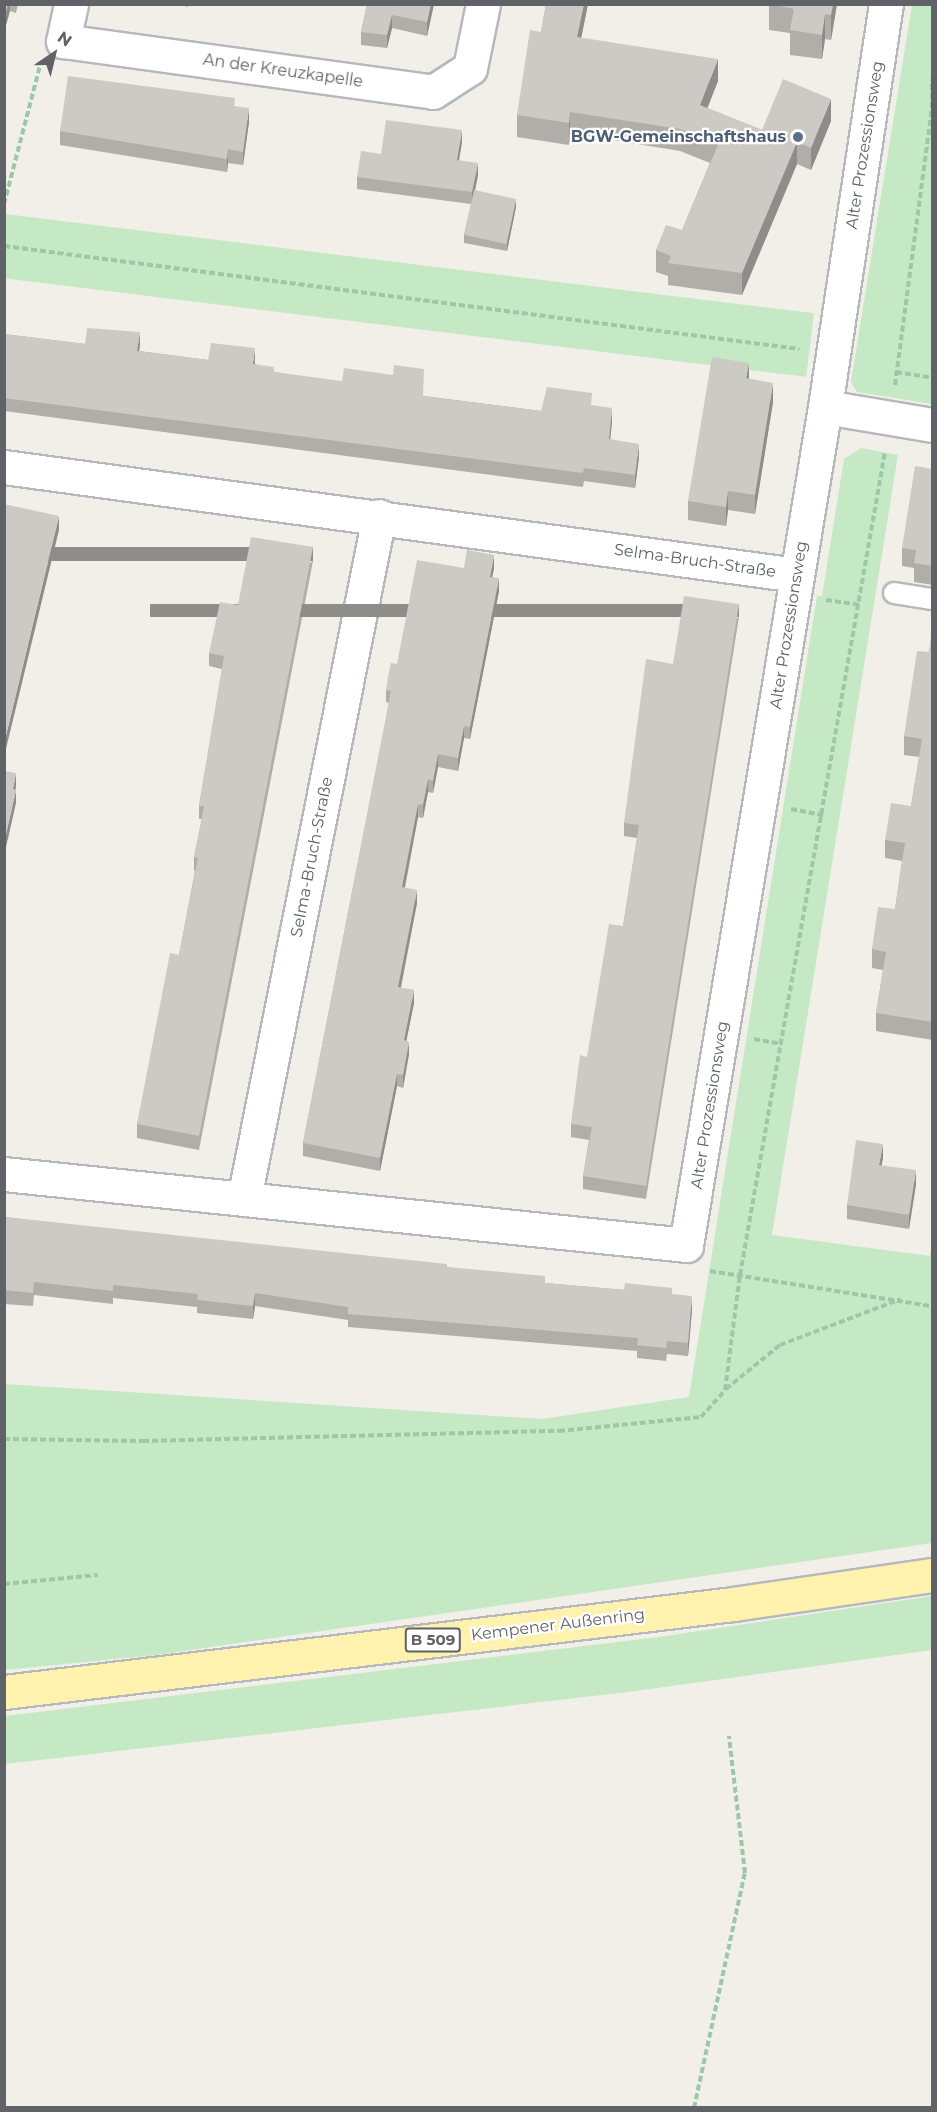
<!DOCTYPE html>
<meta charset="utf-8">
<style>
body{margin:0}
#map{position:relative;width:937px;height:2112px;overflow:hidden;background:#f1efe8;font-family:Montserrat,sans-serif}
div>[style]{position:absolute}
.green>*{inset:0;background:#c5e8c5;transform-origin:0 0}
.path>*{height:4px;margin-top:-2px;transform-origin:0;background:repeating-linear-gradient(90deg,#9cc7a9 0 6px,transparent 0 9px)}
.roads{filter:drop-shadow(2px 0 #b5b8bc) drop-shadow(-2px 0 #b5b8bc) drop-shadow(0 2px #b5b8bc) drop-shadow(0 -2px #b5b8bc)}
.service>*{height:20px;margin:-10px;padding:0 10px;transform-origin:10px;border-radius:10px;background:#fff}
.minor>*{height:33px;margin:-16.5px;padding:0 16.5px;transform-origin:16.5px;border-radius:16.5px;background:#fff}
.primary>*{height:33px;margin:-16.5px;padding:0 16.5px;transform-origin:16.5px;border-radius:16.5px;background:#fff2af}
.wall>*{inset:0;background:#afaea9}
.shaded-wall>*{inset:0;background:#8f8d8a;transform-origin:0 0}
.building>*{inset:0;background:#cccac5;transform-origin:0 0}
.dots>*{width:16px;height:16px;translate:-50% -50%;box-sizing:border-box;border:3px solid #fff;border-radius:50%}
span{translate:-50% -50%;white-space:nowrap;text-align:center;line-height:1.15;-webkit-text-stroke:4.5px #fff;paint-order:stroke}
.shield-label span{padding:2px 4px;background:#fff;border:2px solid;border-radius:4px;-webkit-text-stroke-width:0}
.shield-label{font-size:15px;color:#5f6368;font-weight:700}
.street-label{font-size:16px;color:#5f6368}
.service-label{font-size:16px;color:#4e5e75;font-weight:700}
.right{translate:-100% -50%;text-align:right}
.frame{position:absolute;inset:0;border:6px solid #5f6368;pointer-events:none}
.north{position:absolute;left:24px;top:24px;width:60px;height:60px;-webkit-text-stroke:4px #fff;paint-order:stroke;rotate:35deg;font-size:16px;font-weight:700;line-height:24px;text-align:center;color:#5f6368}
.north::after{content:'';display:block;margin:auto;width:21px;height:27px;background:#5f6368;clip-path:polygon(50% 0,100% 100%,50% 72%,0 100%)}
</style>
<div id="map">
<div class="green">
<i style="clip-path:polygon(912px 5px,932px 5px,932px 404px,857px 392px,851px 382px)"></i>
<i style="left:5px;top:214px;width:815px;height:64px;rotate:7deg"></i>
<i style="clip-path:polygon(861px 448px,898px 455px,772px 1235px,930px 1256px,932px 1243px,932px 1543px,156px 1655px,5px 1670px,5px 1384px,542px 1419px,689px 1397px,817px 596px,822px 596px,844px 459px)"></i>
<i style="clip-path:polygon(932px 1596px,932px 1650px,628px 1692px,5px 1764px,5px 1716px,659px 1637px)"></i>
</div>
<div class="path">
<i style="left:4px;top:204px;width:143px;rotate:-75.4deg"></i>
<i style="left:4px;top:246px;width:802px;rotate:7.38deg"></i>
<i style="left:896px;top:372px;width:36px;rotate:9deg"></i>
<i style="left:895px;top:385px;width:279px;rotate:-82.4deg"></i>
<i style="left:932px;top:108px;width:29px;rotate:-90deg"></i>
<i style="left:826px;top:600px;width:35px;rotate:8deg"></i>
<i style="left:791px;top:809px;width:33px;rotate:11deg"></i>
<i style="left:754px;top:1039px;width:28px;rotate:10deg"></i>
<i style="left:710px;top:1271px;width:225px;rotate:9deg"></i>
<i style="left:726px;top:1389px;width:70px;rotate:-39.2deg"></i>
<i style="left:780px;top:1345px;width:129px;rotate:-20.8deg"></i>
<i style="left:4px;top:1439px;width:139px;rotate:0.8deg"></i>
<i style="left:143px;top:1441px;width:416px;rotate:-1.4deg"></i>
<i style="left:559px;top:1431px;width:143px;rotate:-5.6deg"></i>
<i style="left:701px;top:1417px;width:36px;rotate:-48deg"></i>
<i style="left:725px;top:1390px;width:116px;rotate:-82.6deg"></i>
<i style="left:740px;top:1275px;width:836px;rotate:-80.01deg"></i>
<i style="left:4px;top:1584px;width:94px;rotate:-5.5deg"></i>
<i style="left:694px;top:2108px;width:240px;rotate:-77.8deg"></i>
<i style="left:745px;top:1873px;width:138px;rotate:-96.7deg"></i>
</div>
<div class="roads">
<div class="service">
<i style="left:894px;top:593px;width:38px;rotate:9deg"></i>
</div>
<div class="minor">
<i style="left:71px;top:4px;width:38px;rotate:102deg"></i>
<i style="left:63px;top:41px;width:373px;rotate:7.8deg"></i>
<i style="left:433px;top:92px;width:44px;rotate:-33deg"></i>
<i style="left:470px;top:68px;width:65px;rotate:-78.5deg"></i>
<i style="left:825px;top:407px;width:109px;rotate:9.5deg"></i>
<i style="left:4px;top:467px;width:800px;rotate:7.76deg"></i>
<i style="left:4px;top:1174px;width:686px;rotate:5.94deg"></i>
<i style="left:686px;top:1245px;width:849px;rotate:-80.58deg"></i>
<i style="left:825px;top:407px;width:408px;rotate:-81.4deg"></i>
<i style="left:244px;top:1199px;width:696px;rotate:-78.82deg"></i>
</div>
<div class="primary">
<i style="left:4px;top:1692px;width:734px;rotate:-6.88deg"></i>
<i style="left:733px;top:1604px;width:201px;rotate:-8.3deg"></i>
</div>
</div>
<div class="wall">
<i style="clip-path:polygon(4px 4px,18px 4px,16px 13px,10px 11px,4px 32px)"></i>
<i style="clip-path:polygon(177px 4px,189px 4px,188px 7px)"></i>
<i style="clip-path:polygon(367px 4px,434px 4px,427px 36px,392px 28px,387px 48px,361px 45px,361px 32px)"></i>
<i style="clip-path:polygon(546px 4px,588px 4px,581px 38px,718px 81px,707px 108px,762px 130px,831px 121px,811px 170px,797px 164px,742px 295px,668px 285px,668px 276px,656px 272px,656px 250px,682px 230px,710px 163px,680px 151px,570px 133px,569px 145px,517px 137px,517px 115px,541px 32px)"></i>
<i style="clip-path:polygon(769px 4px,837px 4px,831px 40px,825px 39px,822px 59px,790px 55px,790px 33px,769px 30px)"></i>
<i style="clip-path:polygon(235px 106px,249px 122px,243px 165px,228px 163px,227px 172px,60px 145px,60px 131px)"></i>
<i style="clip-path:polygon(462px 142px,459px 160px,478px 175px,475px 190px,516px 207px,507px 251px,464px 243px,464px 235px,471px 204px,357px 189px,357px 177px,381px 154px)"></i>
<i style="clip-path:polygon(4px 334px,85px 344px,140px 345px,139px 351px,208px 360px,255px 361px,255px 364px,274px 372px,424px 396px,541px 411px,592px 405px,612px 422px,610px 439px,639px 457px,635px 488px,584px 481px,583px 487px,4px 411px)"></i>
<i style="clip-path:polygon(749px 379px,773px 402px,755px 514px,728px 510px,726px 526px,688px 520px,688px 501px)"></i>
<i style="clip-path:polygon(933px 469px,933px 585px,914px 582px,914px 568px,902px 566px,902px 548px)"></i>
<i style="clip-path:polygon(313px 561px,199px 1150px,137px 1138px,137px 1124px,179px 955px,195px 871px,194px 871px,194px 857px,202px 819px,199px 819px,199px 806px,222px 669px,209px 666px,209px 653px,238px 605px)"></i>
<i style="clip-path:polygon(464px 568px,494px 568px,492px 577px,499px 591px,470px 739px,464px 738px,458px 771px,438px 767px,433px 793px,428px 792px,423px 818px,418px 817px,405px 888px,417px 903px,401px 988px,414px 1003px,406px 1041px,409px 1054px,403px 1088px,397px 1086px,380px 1171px,303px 1156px,303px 1143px,389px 703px,386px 702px,386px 690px,397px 664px)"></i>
<i style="clip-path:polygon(739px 617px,646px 1199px,583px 1189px,583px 1176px,589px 1140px,571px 1137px,571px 1124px,587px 1057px,623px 926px,637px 838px,624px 836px,624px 823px,673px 664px)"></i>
<i style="clip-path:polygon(933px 637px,933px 1040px,876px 1031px,876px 1013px,883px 970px,872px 968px,872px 949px,895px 909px,902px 861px,885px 858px,885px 840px,911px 806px,919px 757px,904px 755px,904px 736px)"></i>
<i style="clip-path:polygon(883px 1158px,881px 1166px,916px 1184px,909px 1229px,847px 1219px,847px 1205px)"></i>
<i style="clip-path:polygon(4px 1217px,447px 1267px,545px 1283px,672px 1294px,692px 1310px,688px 1356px,667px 1354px,666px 1361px,637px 1358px,637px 1351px,348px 1327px,348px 1320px,255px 1306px,253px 1319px,197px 1313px,197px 1307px,113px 1298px,113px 1304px,34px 1295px,33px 1306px,4px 1304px)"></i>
</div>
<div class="shaded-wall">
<i style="clip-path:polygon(8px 4px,10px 4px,10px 11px,4px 32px,4px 19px)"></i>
<i style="clip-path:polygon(431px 4px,434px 4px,427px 36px,427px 22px)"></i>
<i style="clip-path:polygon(584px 4px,588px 4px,577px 59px,577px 37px)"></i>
<i style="clip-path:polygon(833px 4px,837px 4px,831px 40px,831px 15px)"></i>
<i style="clip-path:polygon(825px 14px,825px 39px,822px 59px,822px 35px)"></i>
<i style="clip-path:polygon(392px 15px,392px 28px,387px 48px,387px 35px)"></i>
<i style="clip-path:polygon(718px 59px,718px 81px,700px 127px,700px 105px)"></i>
<i style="clip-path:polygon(831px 99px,831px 121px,811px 170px,811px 148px)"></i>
<i style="clip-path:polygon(249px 108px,249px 122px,243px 165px,243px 152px)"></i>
<i style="clip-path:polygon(570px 112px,570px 133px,569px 145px,569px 123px)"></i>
<i style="clip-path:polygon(462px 130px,462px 142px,457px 172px,457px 160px)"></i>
<i style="clip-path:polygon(797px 142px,797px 164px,742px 295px,742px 273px)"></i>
<i style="clip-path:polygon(228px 149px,228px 163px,227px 172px,227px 159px)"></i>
<i style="clip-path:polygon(478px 163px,478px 175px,472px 204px,472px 192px)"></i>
<i style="clip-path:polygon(516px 199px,516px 207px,507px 251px,507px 243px)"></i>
<i style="clip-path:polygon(140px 332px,140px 345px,137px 364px,137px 351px)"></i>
<i style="clip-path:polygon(255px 348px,255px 361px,253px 377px,253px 364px)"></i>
<i style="clip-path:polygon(749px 363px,749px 382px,746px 378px)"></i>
<i style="clip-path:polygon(773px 383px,773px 402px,755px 514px,755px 495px)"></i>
<i style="clip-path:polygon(612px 408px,612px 422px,609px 452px,609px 439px)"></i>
<i style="clip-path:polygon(639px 444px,639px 457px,635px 488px,635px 475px)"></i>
<i style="clip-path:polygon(728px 491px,728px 510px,726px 526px,726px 507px)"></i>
<i style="clip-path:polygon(59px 516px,59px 530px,4px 757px,4px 744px)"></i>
<i style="left:313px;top:547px;width:14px;height:600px;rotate:90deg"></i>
<i style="clip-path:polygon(494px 555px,494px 568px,490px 589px,490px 577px)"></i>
<i style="clip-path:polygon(499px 578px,499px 591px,470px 739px,470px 727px)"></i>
<i style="left:739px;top:604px;width:13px;height:589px;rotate:90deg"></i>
<i style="clip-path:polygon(464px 726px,464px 738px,458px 771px,458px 758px)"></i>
<i style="clip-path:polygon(438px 754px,438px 767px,433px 793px,433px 781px)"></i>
<i style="clip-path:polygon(16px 773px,16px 787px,13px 802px,13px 789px)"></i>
<i style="clip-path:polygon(428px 779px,428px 792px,423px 818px,423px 805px)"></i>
<i style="clip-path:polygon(16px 790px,16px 803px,4px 856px,4px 843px)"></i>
<i style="clip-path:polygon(418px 804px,418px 817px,402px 900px,402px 887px)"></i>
<i style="clip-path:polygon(417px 890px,417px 903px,398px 1000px,398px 987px)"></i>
<i style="clip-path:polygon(414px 990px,414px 1003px,404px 1053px,404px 1040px)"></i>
<i style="clip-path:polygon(409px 1042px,409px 1054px,403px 1088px,403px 1075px)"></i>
<i style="clip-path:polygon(397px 1074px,397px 1086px,380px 1171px,380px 1158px)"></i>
<i style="clip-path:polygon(883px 1144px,883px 1158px,879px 1179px,879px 1165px)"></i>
<i style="clip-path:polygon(916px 1170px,916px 1184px,909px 1229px,909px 1215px)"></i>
<i style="clip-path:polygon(255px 1293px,255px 1306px,253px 1319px,253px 1306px)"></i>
<i style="clip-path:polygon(692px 1296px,692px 1310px,688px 1356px,688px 1343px)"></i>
</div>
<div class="building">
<i style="clip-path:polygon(4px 4px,8px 4px,4px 19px)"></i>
<i style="clip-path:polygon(367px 4px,431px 4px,427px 22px,392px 15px,387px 35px,361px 32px)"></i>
<i style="clip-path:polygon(546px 4px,584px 4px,577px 37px,718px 59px,700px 105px,762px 130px,783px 79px,831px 99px,811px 148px,797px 142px,742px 273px,668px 263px,671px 256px,656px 250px,666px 225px,682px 230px,718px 145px,680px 129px,570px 112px,569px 123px,517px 115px,530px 30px,541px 32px)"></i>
<i style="clip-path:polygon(769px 4px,833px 4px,831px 15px,825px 14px,822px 35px,790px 30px,794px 9px)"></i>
<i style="clip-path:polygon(68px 76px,235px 98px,234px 106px,249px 108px,243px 152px,228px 149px,227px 159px,60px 131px)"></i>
<i style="clip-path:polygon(386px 120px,462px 130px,457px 160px,478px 163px,472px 192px,357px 177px,361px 151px,381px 154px)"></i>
<i style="left:474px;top:190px;width:43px;height:46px;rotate:12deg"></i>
<i style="clip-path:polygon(87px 328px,140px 332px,137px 351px,208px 360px,211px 343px,255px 348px,253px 364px,274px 367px,274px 372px,342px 381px,344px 368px,393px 375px,394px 365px,424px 369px,423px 396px,541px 411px,547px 387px,592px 393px,591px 405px,612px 408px,609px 439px,639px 444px,635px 475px,584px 468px,583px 473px,4px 398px,4px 334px,85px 344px)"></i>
<i style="clip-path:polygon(712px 357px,749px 363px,746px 378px,773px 383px,755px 495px,728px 491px,726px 507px,688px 501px)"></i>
<i style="clip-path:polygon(915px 466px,933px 469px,933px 566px,914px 563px,916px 550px,902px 548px)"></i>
<i style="clip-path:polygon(4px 504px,59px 516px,4px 744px)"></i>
<i style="clip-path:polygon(251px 537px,313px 547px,199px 1136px,137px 1124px,170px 953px,179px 955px,198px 858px,194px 857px,204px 806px,199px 806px,224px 656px,209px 653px,220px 602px,238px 605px)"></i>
<i style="clip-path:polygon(467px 550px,494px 555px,490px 577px,499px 578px,470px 727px,464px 726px,458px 758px,438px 754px,433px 781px,428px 779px,423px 805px,418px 804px,402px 887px,417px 890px,398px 987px,414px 990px,404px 1040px,409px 1042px,403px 1075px,397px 1074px,380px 1158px,303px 1143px,387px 712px,391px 691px,386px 690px,388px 677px,391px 663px,397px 664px,417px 560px,464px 568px)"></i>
<i style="clip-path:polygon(684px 596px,739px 604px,646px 1186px,583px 1176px,592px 1127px,571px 1124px,580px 1055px,587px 1057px,609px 924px,623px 926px,639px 825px,624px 823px,646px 659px,673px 664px)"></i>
<i style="clip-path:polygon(931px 636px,933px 637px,933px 1022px,876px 1013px,886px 952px,872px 949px,878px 907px,895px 909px,905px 843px,885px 840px,891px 803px,911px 806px,922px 739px,904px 736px,917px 651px,929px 652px)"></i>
<i style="clip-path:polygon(4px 771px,16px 773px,13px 789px,16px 790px,4px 843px)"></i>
<i style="clip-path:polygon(856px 1140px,883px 1144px,879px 1165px,916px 1170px,909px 1215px,847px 1205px)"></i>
<i style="clip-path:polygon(4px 1217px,447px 1264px,447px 1267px,545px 1276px,545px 1283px,624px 1290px,625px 1283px,672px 1288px,672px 1294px,692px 1296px,688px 1343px,667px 1341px,666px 1348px,637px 1345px,638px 1338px,348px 1314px,348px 1307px,255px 1293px,253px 1306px,197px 1300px,198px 1294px,113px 1285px,113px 1291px,34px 1282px,33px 1293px,4px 1290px)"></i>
</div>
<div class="dots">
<i style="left:798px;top:137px;background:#5c6f8a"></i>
</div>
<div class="shield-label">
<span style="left:433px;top:1640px">B 509</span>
</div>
<div class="street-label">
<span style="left:283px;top:71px;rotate:8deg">An der Kreuzkapelle</span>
<span style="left:865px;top:145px;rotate:-81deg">Alter Prozessionsweg</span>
<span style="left:695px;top:561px;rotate:8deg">Selma-Bruch-Straße</span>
<span style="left:789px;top:625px;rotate:-81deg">Alter Prozessionsweg</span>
<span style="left:312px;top:857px;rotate:-79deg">Selma-Bruch-Straße</span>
<span style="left:710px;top:1105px;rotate:-81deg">Alter Prozessionsweg</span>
<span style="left:558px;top:1625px;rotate:-7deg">Kempener Außenring</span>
</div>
<div class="service-label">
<span class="right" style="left:786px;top:137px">BGW-Gemeinschaftshaus</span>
</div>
<div class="frame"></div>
<div class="north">N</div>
</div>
